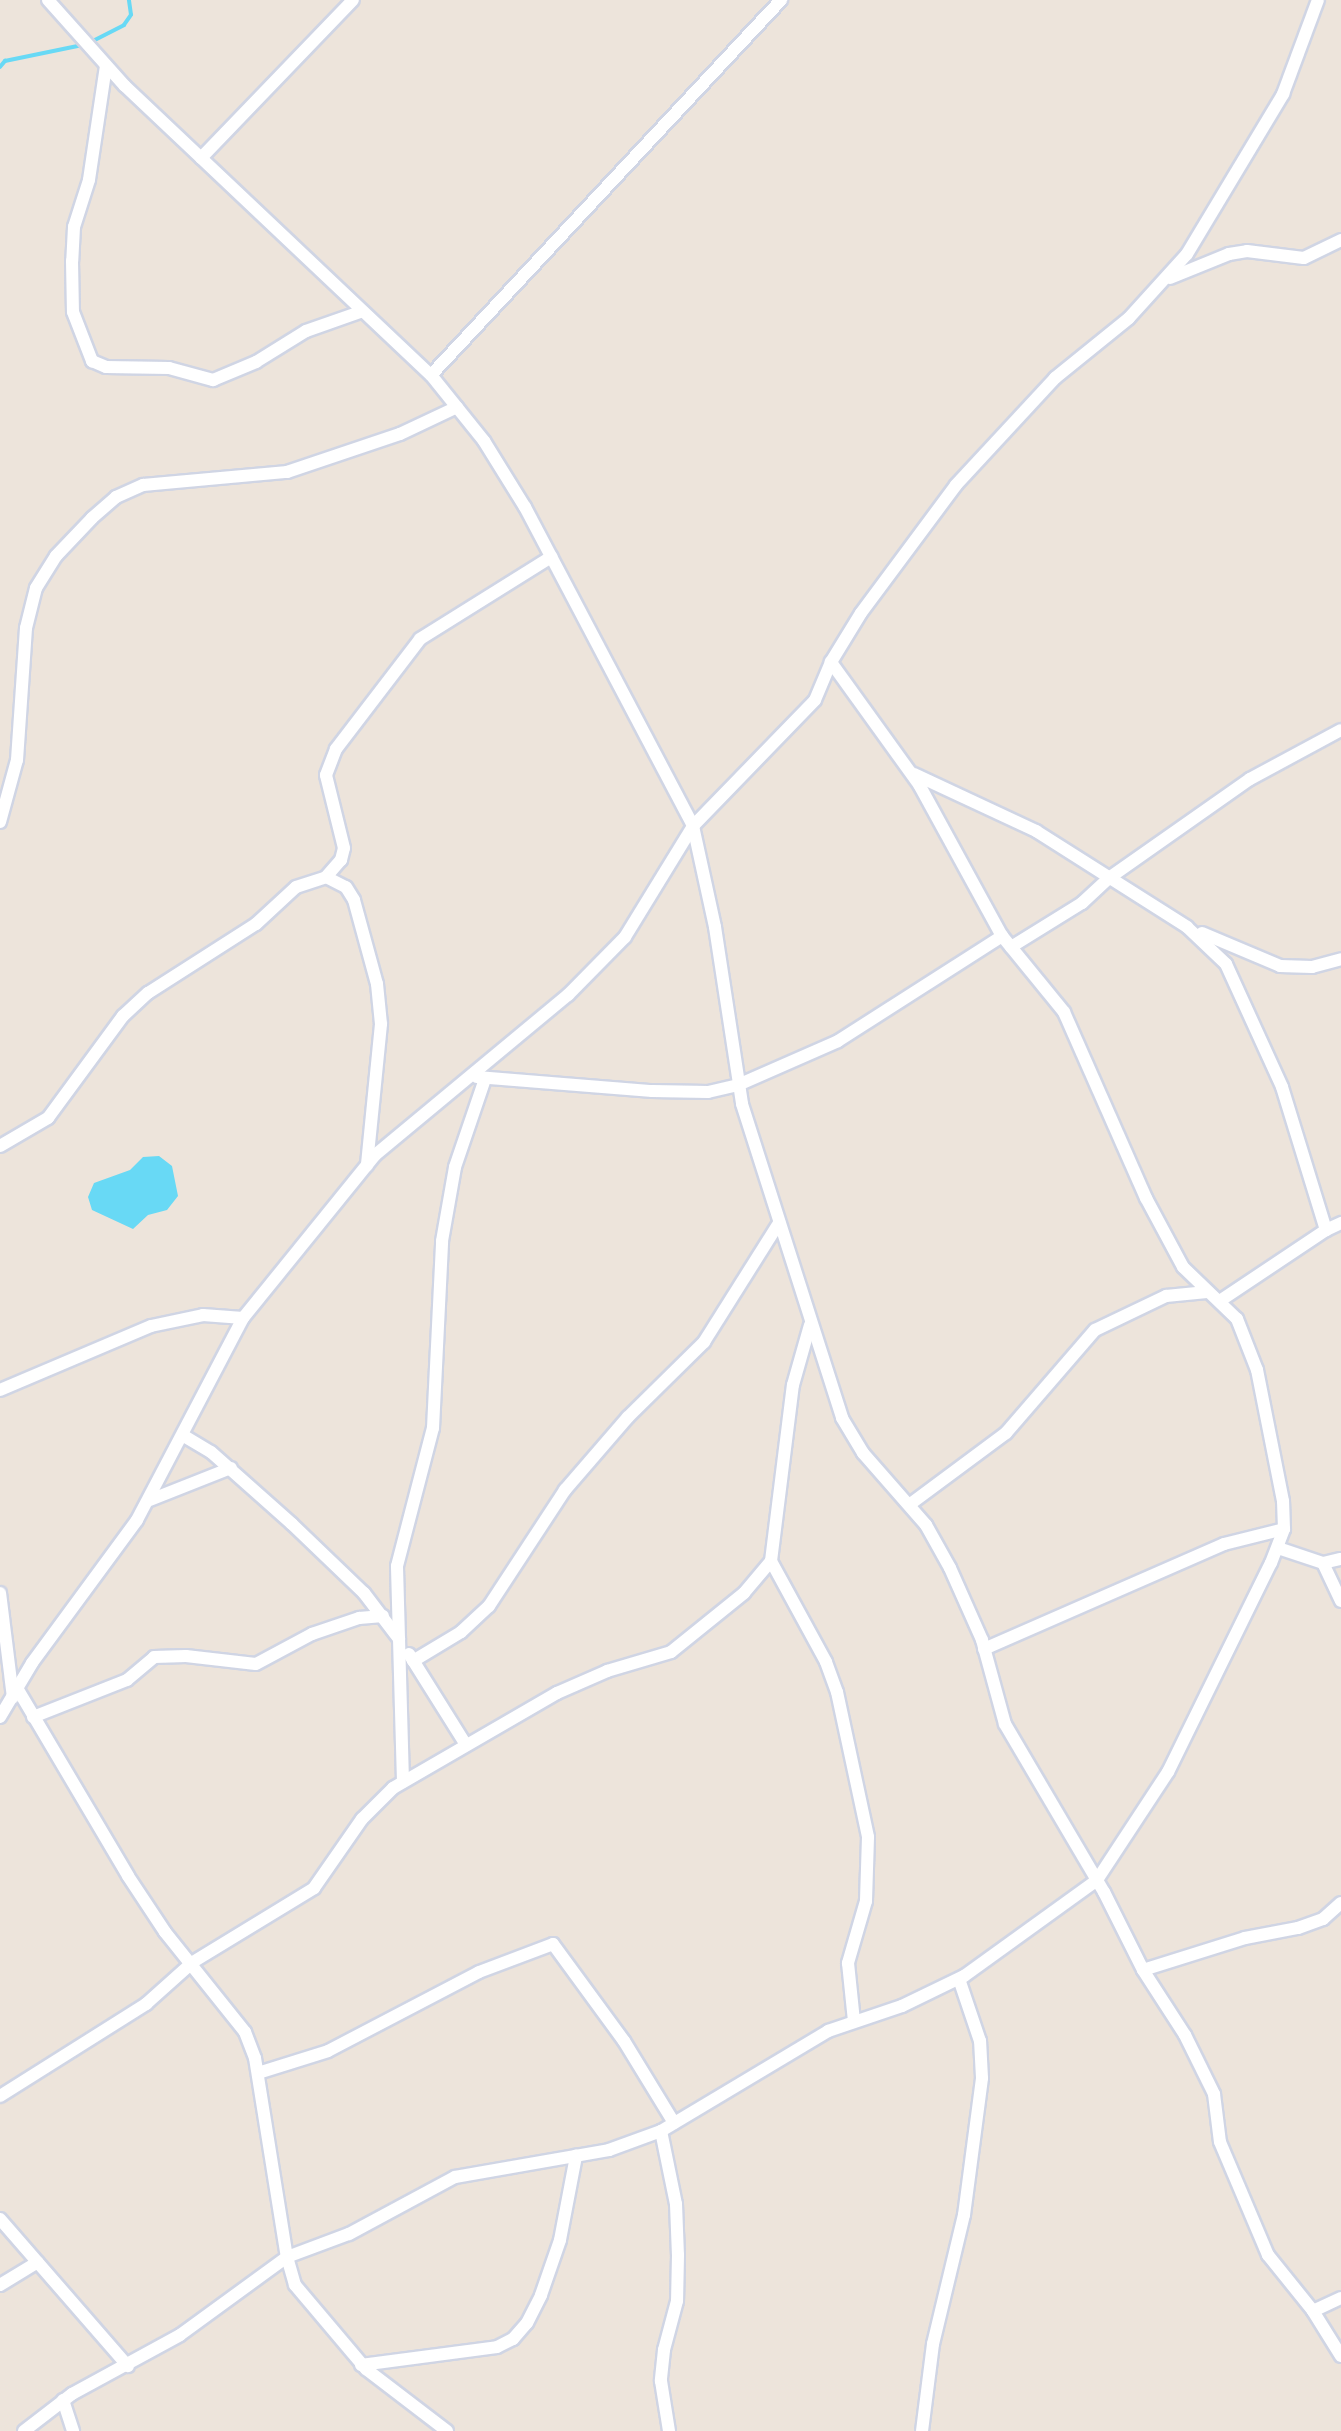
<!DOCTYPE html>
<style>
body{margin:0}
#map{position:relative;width:1341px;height:2431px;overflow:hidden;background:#ede4db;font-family:Ubuntu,sans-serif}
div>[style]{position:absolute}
.water>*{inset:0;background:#68d9f5}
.stream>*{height:3.5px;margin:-1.75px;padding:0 1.75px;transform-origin:1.75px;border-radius:1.75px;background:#68d9f5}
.roads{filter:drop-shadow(2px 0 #d0d5e4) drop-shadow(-2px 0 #d0d5e4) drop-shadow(0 2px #d0d5e4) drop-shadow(0 -2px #d0d5e4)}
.minor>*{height:12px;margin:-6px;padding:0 6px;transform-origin:6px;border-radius:6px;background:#fff}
span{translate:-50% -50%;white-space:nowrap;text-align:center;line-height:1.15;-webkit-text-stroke:5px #fff;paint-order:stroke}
</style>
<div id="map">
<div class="water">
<i style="clip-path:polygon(159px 1156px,172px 1166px,178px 1196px,167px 1210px,148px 1215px,133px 1229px,92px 1210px,88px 1197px,94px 1183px,130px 1170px,143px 1157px)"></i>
</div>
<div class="stream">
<i style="left:91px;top:42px;width:37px;rotate:-27deg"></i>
<i style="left:124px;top:25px;width:12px;rotate:-55deg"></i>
<i style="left:131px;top:15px;width:15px;rotate:-98deg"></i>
<i style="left:0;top:67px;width:8px;rotate:-50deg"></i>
<i style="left:5px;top:61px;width:80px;rotate:-11.6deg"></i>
</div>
<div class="roads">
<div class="minor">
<i style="left:48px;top:0;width:115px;rotate:48.2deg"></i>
<i style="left:125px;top:86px;width:421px;rotate:43.4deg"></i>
<i style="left:431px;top:375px;width:85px;rotate:51.2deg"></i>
<i style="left:484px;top:441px;width:78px;rotate:58.2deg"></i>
<i style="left:525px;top:507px;width:361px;rotate:62.2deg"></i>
<i style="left:693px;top:826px;width:103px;rotate:77.7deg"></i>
<i style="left:715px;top:927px;width:179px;rotate:81.3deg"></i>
<i style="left:742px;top:1104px;width:330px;rotate:72.3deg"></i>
<i style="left:842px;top:1418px;width:41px;rotate:59deg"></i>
<i style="left:863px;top:1453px;width:96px;rotate:48.8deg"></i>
<i style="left:926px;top:1525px;width:49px;rotate:60.8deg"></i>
<i style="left:950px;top:1568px;width:79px;rotate:66deg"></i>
<i style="left:982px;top:1640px;width:87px;rotate:74.7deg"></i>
<i style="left:1005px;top:1724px;width:195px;rotate:59.5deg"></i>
<i style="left:1104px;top:1892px;width:87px;rotate:63.4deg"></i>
<i style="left:1143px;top:1970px;width:77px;rotate:57.1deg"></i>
<i style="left:1185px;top:2035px;width:66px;rotate:63.8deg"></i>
<i style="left:1214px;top:2094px;width:48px;rotate:82.9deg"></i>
<i style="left:1220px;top:2142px;width:123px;rotate:67deg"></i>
<i style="left:1268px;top:2255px;width:72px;rotate:51.2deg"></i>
<i style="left:1313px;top:2311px;width:53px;rotate:58.1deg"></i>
<i style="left:106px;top:66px;width:115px;rotate:98.5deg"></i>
<i style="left:89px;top:180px;width:49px;rotate:107.7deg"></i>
<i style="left:74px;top:227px;width:34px;rotate:93deg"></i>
<i style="left:72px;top:261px;width:51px;rotate:88.9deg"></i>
<i style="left:73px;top:312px;width:53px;rotate:68.8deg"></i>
<i style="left:92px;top:361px;width:15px;rotate:23deg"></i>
<i style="left:106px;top:367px;width:63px;rotate:0.9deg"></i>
<i style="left:169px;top:368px;width:46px;rotate:15.3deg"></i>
<i style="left:213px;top:380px;width:47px;rotate:-22.7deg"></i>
<i style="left:256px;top:362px;width:59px;rotate:-31.8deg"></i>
<i style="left:306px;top:331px;width:57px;rotate:-19.4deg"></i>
<i style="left:201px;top:158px;width:219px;rotate:-46.1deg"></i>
<i style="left:1170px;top:278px;width:64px;rotate:-22.1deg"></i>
<i style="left:1229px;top:254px;width:18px;rotate:-9deg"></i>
<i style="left:1247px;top:251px;width:57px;rotate:7deg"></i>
<i style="left:1304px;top:258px;width:41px;rotate:-25.9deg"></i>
<i style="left:431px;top:375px;width:513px;rotate:-46.97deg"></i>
<i style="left:914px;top:774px;width:135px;rotate:25deg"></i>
<i style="left:1036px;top:831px;width:179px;rotate:32.4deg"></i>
<i style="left:1187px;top:927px;width:54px;rotate:43.5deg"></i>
<i style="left:1226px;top:964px;width:135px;rotate:65.5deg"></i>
<i style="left:1282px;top:1087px;width:150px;rotate:72.9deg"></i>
<i style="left:1326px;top:1230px;width:126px;rotate:146.3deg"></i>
<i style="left:0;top:822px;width:64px;rotate:-74.7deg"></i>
<i style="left:17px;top:760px;width:132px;rotate:-86.1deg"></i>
<i style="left:26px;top:628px;width:41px;rotate:-76deg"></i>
<i style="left:36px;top:588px;width:38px;rotate:-58deg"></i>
<i style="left:56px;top:556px;width:52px;rotate:-46.5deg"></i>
<i style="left:92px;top:518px;width:32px;rotate:-41deg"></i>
<i style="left:116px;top:497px;width:30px;rotate:-24deg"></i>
<i style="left:143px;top:485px;width:145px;rotate:-5.2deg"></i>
<i style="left:287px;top:472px;width:119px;rotate:-18.6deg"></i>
<i style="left:400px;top:434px;width:63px;rotate:-25.3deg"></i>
<i style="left:326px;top:877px;width:23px;rotate:-49deg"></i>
<i style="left:341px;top:860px;width:12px;rotate:-76deg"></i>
<i style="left:344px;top:848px;width:75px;rotate:-103.9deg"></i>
<i style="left:326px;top:775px;width:28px;rotate:-69deg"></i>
<i style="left:336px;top:749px;width:138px;rotate:-52.6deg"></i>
<i style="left:420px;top:639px;width:155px;rotate:-32deg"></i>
<i style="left:1202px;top:933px;width:85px;rotate:22.9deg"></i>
<i style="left:1280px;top:966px;width:32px;rotate:2deg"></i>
<i style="left:1312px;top:967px;width:30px;rotate:-15deg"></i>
<i style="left:1011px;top:947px;width:84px;rotate:-31.8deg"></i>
<i style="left:1082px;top:903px;width:37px;rotate:-43deg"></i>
<i style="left:1109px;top:878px;width:172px;rotate:-35.1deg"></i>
<i style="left:1250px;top:779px;width:103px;rotate:-28.3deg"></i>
<i style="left:477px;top:1077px;width:176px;rotate:4.6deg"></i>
<i style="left:652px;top:1091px;width:56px;rotate:1deg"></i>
<i style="left:708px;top:1092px;width:31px;rotate:-13deg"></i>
<i style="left:738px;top:1085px;width:109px;rotate:-23.7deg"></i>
<i style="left:838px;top:1041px;width:195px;rotate:-32.6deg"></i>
<i style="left:0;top:1146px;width:56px;rotate:-30.3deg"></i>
<i style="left:48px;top:1118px;width:127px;rotate:-53.7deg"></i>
<i style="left:123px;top:1016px;width:34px;rotate:-43deg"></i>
<i style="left:148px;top:993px;width:128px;rotate:-32.6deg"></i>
<i style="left:256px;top:924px;width:54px;rotate:-42.8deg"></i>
<i style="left:296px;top:887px;width:32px;rotate:-18deg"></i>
<i style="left:326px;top:877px;width:22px;rotate:27deg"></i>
<i style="left:346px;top:887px;width:15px;rotate:58deg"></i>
<i style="left:354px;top:900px;width:87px;rotate:74.7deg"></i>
<i style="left:377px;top:984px;width:40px;rotate:84.3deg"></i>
<i style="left:381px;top:1024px;width:142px;rotate:95.7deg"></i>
<i style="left:1326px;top:1230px;width:17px;rotate:-25deg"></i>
<i style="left:0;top:1390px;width:164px;rotate:-23deg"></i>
<i style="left:151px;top:1326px;width:53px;rotate:-11.9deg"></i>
<i style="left:203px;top:1315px;width:40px;rotate:4.3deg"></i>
<i style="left:184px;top:1436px;width:31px;rotate:31deg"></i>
<i style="left:211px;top:1452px;width:108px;rotate:41.6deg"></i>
<i style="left:292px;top:1524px;width:100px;rotate:43.8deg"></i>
<i style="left:364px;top:1593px;width:58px;rotate:52.7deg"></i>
<i style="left:150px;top:1500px;width:87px;rotate:-21.6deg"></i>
<i style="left:909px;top:1505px;width:121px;rotate:-36.6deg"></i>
<i style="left:1006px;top:1433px;width:136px;rotate:-49.2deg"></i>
<i style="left:1095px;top:1330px;width:79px;rotate:-25.6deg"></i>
<i style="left:1166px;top:1296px;width:41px;rotate:-5.6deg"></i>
<i style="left:1278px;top:1548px;width:47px;rotate:18.4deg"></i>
<i style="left:1323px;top:1563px;width:18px;rotate:-13deg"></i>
<i style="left:771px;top:1561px;width:115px;rotate:61.4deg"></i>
<i style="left:826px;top:1662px;width:32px;rotate:70deg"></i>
<i style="left:837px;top:1692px;width:148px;rotate:77.9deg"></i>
<i style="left:868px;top:1837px;width:64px;rotate:91.8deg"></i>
<i style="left:866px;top:1901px;width:65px;rotate:106.2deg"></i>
<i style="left:848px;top:1963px;width:58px;rotate:84.1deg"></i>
<i style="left:1323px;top:1563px;width:42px;rotate:64.7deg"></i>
<i style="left:0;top:1593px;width:105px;rotate:82.9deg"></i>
<i style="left:984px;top:1649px;width:262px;rotate:-23.6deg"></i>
<i style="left:1224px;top:1544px;width:62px;rotate:-14deg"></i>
<i style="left:409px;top:1654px;width:107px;rotate:57.9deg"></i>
<i style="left:413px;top:1661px;width:56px;rotate:-31.1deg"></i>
<i style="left:461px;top:1632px;width:38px;rotate:-43deg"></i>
<i style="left:489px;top:1606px;width:139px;rotate:-56.8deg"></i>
<i style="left:565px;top:1490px;width:96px;rotate:-49.2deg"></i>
<i style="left:628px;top:1417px;width:107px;rotate:-44.6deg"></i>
<i style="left:704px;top:1342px;width:141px;rotate:-57.8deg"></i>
<i style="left:17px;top:1688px;width:218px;rotate:59.4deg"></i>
<i style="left:128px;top:1876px;width:67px;rotate:56.5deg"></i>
<i style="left:165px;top:1932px;width:128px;rotate:51.3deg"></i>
<i style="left:245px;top:2032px;width:28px;rotate:69deg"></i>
<i style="left:255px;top:2058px;width:202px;rotate:80.9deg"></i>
<i style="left:287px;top:2257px;width:29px;rotate:74deg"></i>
<i style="left:295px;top:2285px;width:110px;rotate:49.8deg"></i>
<i style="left:366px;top:2369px;width:102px;rotate:37.4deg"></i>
<i style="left:0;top:1717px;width:63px;rotate:-59.3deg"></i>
<i style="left:32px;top:1663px;width:177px;rotate:-53.7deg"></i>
<i style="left:137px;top:1520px;width:228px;rotate:-62.3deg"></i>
<i style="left:243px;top:1318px;width:210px;rotate:-51deg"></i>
<i style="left:375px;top:1155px;width:251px;rotate:-39.7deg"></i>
<i style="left:568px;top:995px;width:81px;rotate:-45.5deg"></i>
<i style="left:625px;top:937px;width:130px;rotate:-58.5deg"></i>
<i style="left:693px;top:826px;width:175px;rotate:-45.9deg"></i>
<i style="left:815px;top:700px;width:41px;rotate:-67.2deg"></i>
<i style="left:831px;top:662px;width:57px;rotate:-58.5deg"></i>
<i style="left:861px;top:613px;width:159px;rotate:-53.4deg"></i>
<i style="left:956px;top:485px;width:146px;rotate:-47.2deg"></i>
<i style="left:1055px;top:378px;width:95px;rotate:-39deg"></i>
<i style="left:1129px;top:318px;width:86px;rotate:-47.8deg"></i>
<i style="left:1187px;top:254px;width:187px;rotate:-59deg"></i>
<i style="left:1283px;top:94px;width:100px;rotate:-69.6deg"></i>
<i style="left:33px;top:1717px;width:101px;rotate:-21.5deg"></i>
<i style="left:127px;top:1680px;width:35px;rotate:-40deg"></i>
<i style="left:154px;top:1657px;width:32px;rotate:-2deg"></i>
<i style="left:186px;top:1656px;width:70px;rotate:6.5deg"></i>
<i style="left:256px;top:1664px;width:64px;rotate:-28.2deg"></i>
<i style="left:312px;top:1634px;width:50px;rotate:-18.8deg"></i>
<i style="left:359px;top:1618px;width:24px;rotate:-5deg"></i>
<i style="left:403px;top:1782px;width:216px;rotate:-91.6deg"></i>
<i style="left:397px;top:1566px;width:143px;rotate:-75.4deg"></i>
<i style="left:433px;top:1428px;width:187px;rotate:-87.2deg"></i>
<i style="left:442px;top:1241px;width:75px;rotate:-80deg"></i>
<i style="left:455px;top:1167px;width:93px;rotate:-71.2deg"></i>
<i style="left:1143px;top:1970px;width:107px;rotate:-17.4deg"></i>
<i style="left:1245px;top:1938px;width:54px;rotate:-10.7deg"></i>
<i style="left:1298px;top:1928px;width:27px;rotate:-20deg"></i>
<i style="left:1323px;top:1919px;width:24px;rotate:-42deg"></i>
<i style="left:258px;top:2073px;width:73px;rotate:-17.4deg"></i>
<i style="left:328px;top:2051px;width:170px;rotate:-27.6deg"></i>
<i style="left:479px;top:1972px;width:79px;rotate:-20.7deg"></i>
<i style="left:553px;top:1944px;width:120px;rotate:53.8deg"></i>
<i style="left:624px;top:2041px;width:96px;rotate:58.6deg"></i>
<i style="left:0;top:2096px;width:173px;rotate:-32.2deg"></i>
<i style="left:146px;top:2004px;width:63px;rotate:-41.8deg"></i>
<i style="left:193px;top:1962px;width:142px;rotate:-31.4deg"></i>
<i style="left:314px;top:1888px;width:84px;rotate:-55.2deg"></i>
<i style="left:362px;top:1819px;width:44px;rotate:-45deg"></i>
<i style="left:393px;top:1788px;width:190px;rotate:-30.1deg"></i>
<i style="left:557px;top:1693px;width:55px;rotate:-23.7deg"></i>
<i style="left:607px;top:1671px;width:67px;rotate:-16.5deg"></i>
<i style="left:671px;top:1652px;width:94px;rotate:-38.9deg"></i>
<i style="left:744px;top:1593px;width:42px;rotate:-49.8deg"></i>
<i style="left:771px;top:1561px;width:177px;rotate:-82.9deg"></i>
<i style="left:793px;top:1385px;width:62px;rotate:-74.2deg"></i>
<i style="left:661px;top:2131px;width:75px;rotate:78.4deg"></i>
<i style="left:676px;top:2204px;width:51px;rotate:87.8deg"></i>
<i style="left:678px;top:2255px;width:46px;rotate:91.2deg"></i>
<i style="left:677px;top:2301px;width:51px;rotate:104.9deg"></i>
<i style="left:664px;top:2350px;width:31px;rotate:96deg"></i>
<i style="left:661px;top:2381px;width:51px;rotate:80.9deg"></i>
<i style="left:0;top:2219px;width:195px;rotate:49deg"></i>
<i style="left:0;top:2285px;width:44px;rotate:-31.2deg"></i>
<i style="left:1313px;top:2311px;width:31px;rotate:-25deg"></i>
<i style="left:361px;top:2365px;width:137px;rotate:-7.5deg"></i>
<i style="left:497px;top:2347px;width:18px;rotate:-27deg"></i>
<i style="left:513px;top:2339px;width:21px;rotate:-49deg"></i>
<i style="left:527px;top:2323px;width:31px;rotate:-63deg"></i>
<i style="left:541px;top:2295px;width:58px;rotate:-70.9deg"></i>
<i style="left:560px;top:2240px;width:86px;rotate:-79.2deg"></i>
<i style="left:63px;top:2400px;width:33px;rotate:72deg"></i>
<i style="left:24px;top:2431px;width:61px;rotate:-37.6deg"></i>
<i style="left:72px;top:2394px;width:123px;rotate:-28.6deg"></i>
<i style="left:180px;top:2335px;width:132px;rotate:-36.1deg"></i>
<i style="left:287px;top:2257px;width:66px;rotate:-20.4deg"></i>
<i style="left:349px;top:2234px;width:120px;rotate:-28.3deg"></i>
<i style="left:455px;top:2177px;width:156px;rotate:-9.9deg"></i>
<i style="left:609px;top:2150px;width:55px;rotate:-20.1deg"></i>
<i style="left:661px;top:2131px;width:195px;rotate:-30.9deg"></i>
<i style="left:828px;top:2031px;width:78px;rotate:-18.7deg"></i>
<i style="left:902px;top:2006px;width:69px;rotate:-25.8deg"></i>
<i style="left:964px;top:1976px;width:164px;rotate:-35.8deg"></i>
<i style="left:1097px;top:1880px;width:129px;rotate:-56.7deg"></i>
<i style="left:1168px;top:1772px;width:233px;rotate:-63.8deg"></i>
<i style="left:1271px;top:1563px;width:36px;rotate:-69deg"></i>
<i style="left:1284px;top:1529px;width:28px;rotate:-92deg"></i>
<i style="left:1283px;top:1501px;width:134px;rotate:-101.2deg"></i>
<i style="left:1257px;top:1370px;width:55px;rotate:-111.4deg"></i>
<i style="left:1237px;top:1319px;width:75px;rotate:-136.1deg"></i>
<i style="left:1183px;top:1267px;width:78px;rotate:-118.2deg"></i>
<i style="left:1146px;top:1198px;width:203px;rotate:-113.8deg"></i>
<i style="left:1064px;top:1012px;width:98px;rotate:-129.2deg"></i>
<i style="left:1002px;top:936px;width:171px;rotate:-118.7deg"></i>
<i style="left:920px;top:786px;width:153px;rotate:-125.7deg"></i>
<i style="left:922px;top:2431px;width:88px;rotate:-82.8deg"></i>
<i style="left:933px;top:2344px;width:133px;rotate:-76.5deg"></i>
<i style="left:964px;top:2215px;width:138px;rotate:-82.5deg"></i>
<i style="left:982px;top:2078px;width:37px;rotate:-93deg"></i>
<i style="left:980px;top:2041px;width:65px;rotate:-108.7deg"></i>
</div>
</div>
</div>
